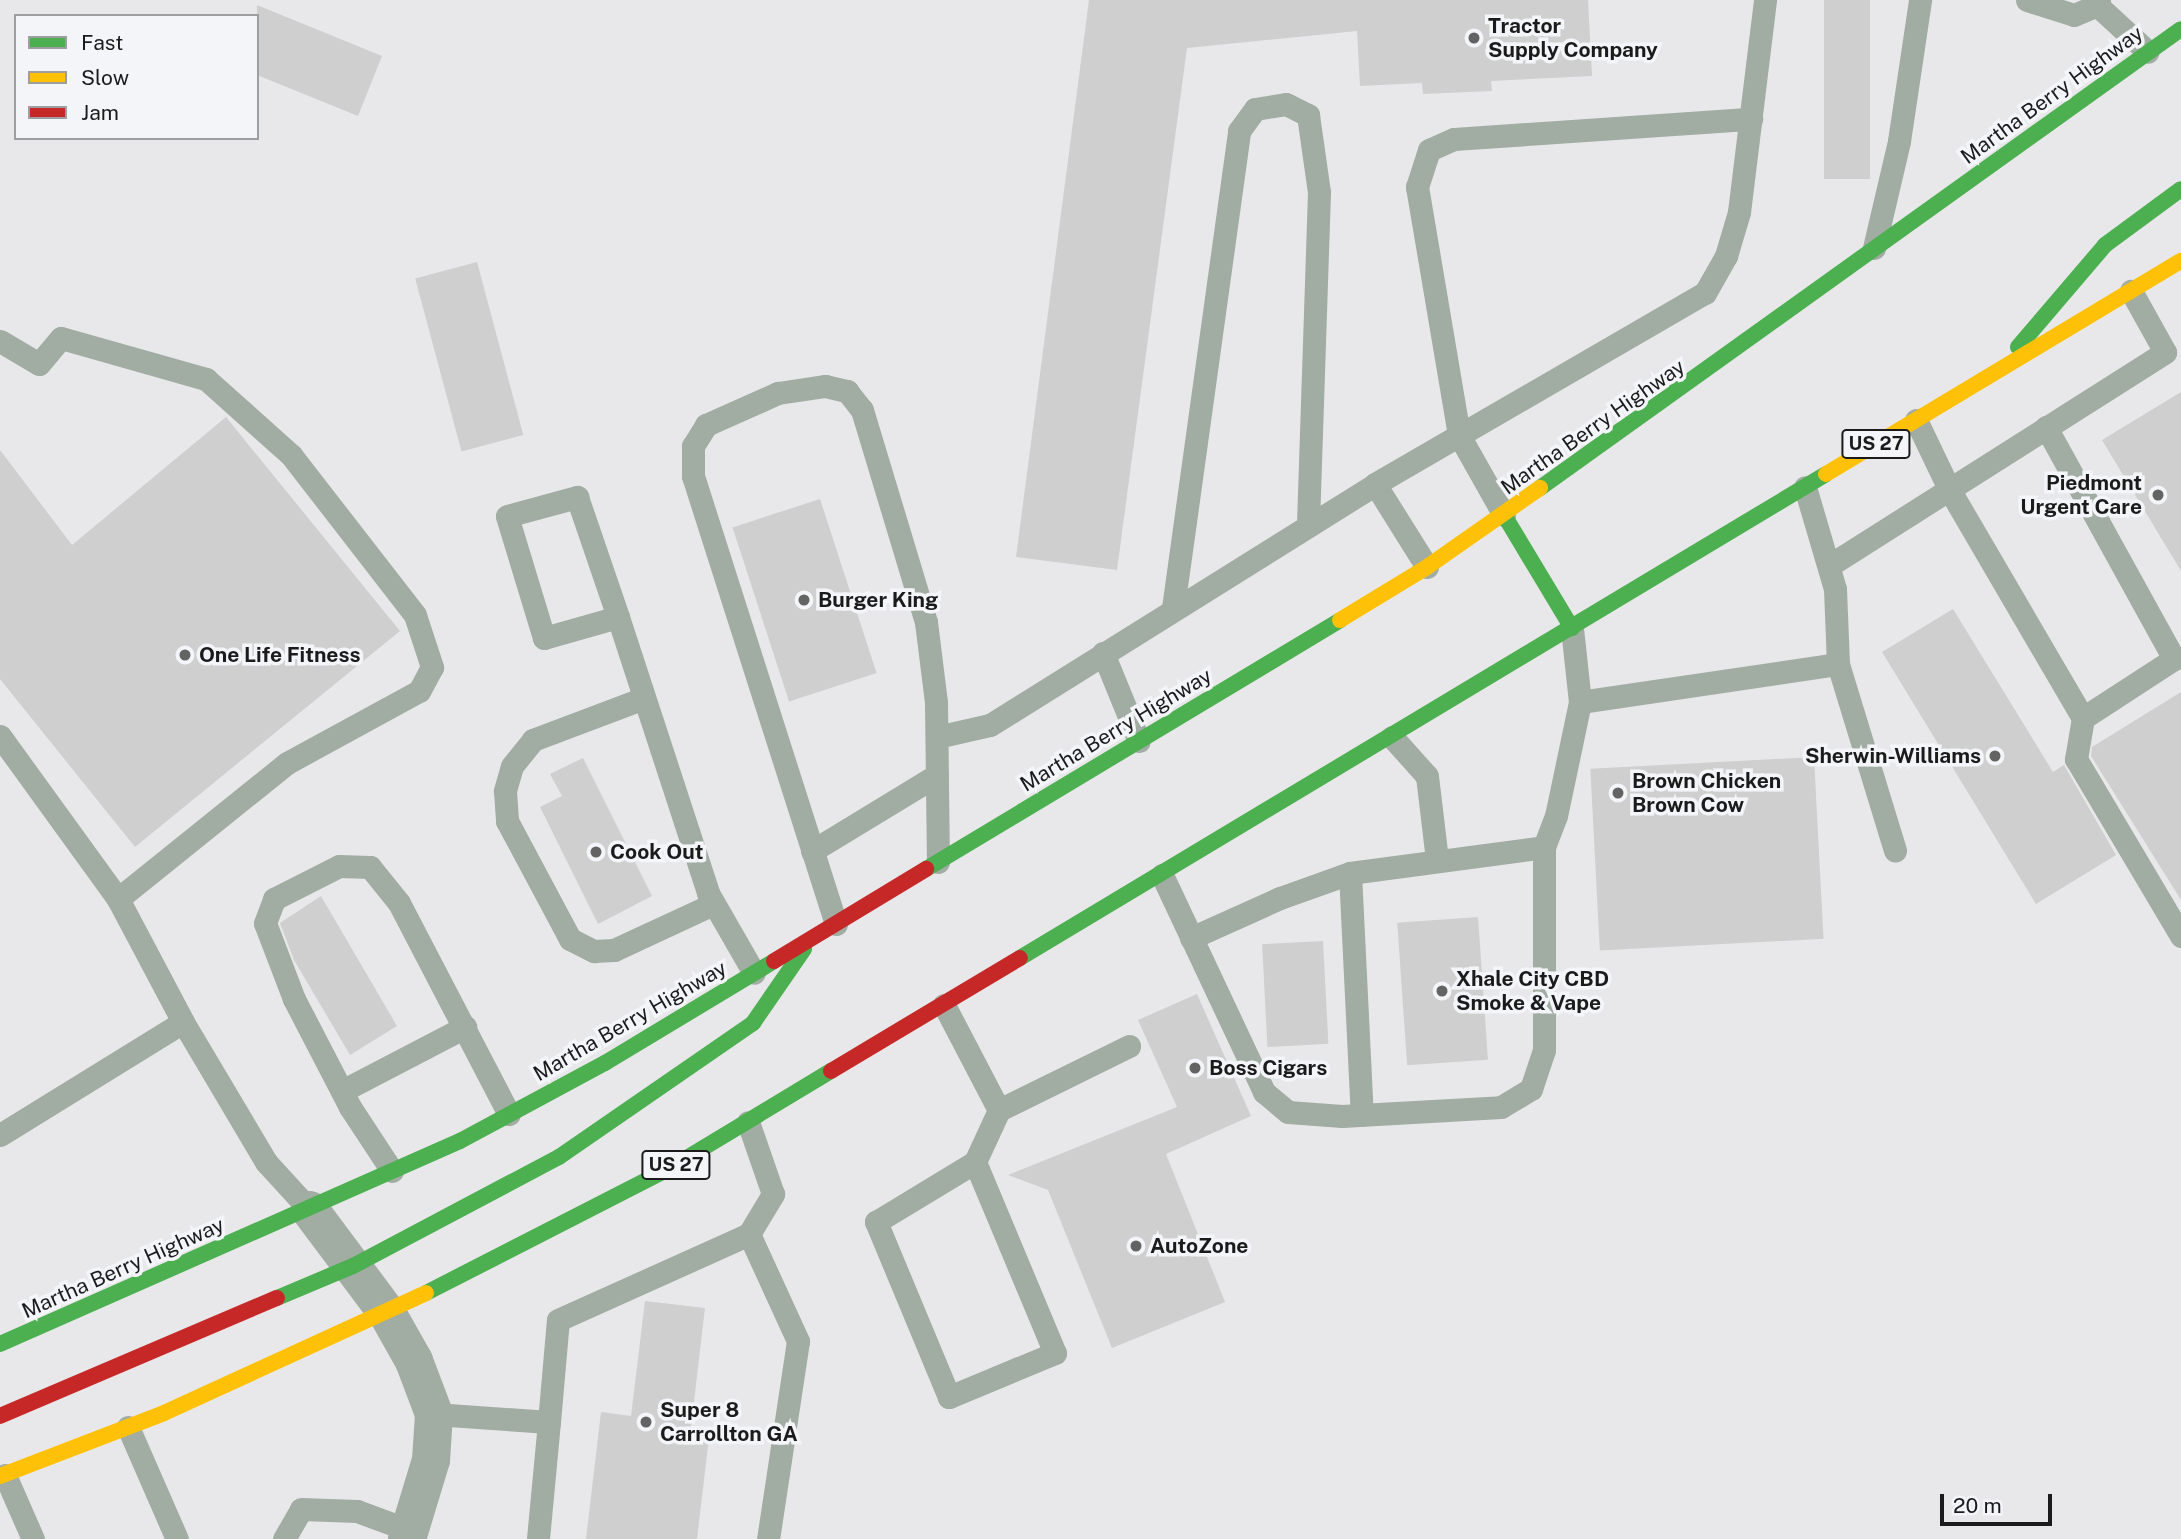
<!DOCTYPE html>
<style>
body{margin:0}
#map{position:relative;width:2181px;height:1539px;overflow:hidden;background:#e8e8ea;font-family:"Public Sans",sans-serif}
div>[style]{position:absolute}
.building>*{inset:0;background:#cfcfd0;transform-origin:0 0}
.lane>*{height:23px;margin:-11.5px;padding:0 11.5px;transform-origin:11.5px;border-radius:11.5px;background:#a1aca3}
.street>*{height:38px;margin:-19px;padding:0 19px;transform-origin:19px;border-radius:19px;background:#a1aca3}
.fast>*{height:16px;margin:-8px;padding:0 8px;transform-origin:8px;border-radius:8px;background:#4caf50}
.slow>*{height:16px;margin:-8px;padding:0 8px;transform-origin:8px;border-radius:8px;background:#ffc107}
.jam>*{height:16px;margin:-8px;padding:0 8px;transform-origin:8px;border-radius:8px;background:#c62828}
.dots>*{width:19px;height:19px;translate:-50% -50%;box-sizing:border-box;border:4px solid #f4f5f8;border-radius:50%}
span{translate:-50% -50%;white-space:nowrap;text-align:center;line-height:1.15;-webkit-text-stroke:7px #f4f5f8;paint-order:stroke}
.shield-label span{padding:2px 5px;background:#f4f5f8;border:2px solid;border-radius:5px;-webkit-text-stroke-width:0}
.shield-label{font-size:19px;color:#1b1b1c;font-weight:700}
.poi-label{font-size:21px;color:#1b1b1c;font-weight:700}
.left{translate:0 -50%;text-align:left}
.right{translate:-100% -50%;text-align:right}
.street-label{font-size:21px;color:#1b1b1c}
.legend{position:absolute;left:14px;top:14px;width:245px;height:126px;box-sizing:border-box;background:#f4f5f8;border:2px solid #9d9ea0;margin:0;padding:9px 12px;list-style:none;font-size:21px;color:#1b1b1c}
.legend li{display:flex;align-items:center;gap:14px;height:35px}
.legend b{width:35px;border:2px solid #9d9ea0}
.scale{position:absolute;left:1940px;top:1494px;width:112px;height:32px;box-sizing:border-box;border:4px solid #1b1b1c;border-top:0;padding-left:9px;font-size:21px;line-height:24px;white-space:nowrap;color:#1b1b1c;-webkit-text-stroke:5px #f4f5f8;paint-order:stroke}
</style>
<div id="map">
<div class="building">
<i style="clip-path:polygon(1089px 0,1588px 0,1592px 76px,1491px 81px,1492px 91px,1423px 94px,1422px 83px,1360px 86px,1357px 31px,1187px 48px,1117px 570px,1016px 557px)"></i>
<i style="left:1824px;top:0;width:46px;height:179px"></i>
<i style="clip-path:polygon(257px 5px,382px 56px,358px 116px,257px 75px)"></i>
<i style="left:477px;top:262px;width:179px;height:64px;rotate:75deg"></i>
<i style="clip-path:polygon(2181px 392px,2181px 571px,2102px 440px)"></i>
<i style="clip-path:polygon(226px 417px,400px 631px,135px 847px,0 679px,0 450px,72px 545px)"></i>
<i style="left:820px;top:499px;width:183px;height:92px;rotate:72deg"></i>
<i style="clip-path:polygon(1953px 609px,2053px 772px,2064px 765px,2116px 855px,2036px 904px,1882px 652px)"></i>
<i style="clip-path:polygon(2181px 692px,2181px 900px,2091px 756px,2092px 747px)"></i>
<i style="left:1814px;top:757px;width:182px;height:224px;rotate:87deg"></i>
<i style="clip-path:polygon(583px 758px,652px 896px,598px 924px,540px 807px,562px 796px,550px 774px)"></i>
<i style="clip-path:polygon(321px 896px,397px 1026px,350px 1055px,294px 960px,280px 923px)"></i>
<i style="left:1478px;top:917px;width:143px;height:81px;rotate:86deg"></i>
<i style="left:1323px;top:941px;width:103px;height:61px;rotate:87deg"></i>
<i style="clip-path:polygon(1197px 994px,1251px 1116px,1166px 1154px,1225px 1302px,1112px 1348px,1048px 1190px,1008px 1175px,1177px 1107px,1138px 1020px)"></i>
<i style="clip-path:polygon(645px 1301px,705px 1308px,691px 1427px,710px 1429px,697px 1539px,586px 1539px,601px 1412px,631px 1416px)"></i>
</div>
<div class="lane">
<i style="left:2027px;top:0;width:49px;rotate:17.7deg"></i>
<i style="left:2074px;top:15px;width:25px;rotate:-23deg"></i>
<i style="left:2099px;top:0;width:5px;rotate:112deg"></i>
<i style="left:2097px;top:5px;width:69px;rotate:42.7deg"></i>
<i style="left:1874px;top:248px;width:110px;rotate:-76.8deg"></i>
<i style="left:1899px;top:141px;width:143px;rotate:-81.5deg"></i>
<i style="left:0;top:341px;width:45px;rotate:30.5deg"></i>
<i style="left:39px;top:364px;width:34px;rotate:-50deg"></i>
<i style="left:61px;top:338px;width:151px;rotate:15.8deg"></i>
<i style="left:206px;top:379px;width:114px;rotate:41.8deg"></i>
<i style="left:291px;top:455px;width:202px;rotate:52.2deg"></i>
<i style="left:415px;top:615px;width:55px;rotate:71.9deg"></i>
<i style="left:432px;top:667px;width:27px;rotate:118deg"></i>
<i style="left:419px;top:691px;width:150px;rotate:151.4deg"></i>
<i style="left:287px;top:763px;width:217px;rotate:141.2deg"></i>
<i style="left:1916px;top:420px;width:76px;rotate:64.4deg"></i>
<i style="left:1949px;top:489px;width:265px;rotate:59.7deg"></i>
<i style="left:2083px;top:718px;width:108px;rotate:-33deg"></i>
<i style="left:2174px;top:659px;width:265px;rotate:-118.9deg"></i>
<i style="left:1375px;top:484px;width:98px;rotate:57.9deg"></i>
<i style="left:1504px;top:515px;width:92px;rotate:-119.4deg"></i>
<i style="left:1459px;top:435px;width:252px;rotate:-99.6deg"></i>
<i style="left:1417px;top:187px;width:39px;rotate:-72deg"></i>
<i style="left:1429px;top:150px;width:27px;rotate:-24deg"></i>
<i style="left:1454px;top:139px;width:298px;rotate:-3.9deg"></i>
<i style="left:1830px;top:565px;width:397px;rotate:-32.4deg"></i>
<i style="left:2165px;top:352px;width:70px;rotate:-119.1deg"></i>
<i style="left:1173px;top:608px;width:482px;rotate:-82.1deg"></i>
<i style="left:1239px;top:131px;width:27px;rotate:-54deg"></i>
<i style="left:1255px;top:109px;width:31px;rotate:-9deg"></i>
<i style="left:1286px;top:104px;width:25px;rotate:27deg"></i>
<i style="left:1308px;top:115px;width:78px;rotate:81.9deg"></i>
<i style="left:1319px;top:192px;width:334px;rotate:91.9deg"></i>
<i style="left:618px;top:617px;width:77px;rotate:164.2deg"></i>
<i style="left:544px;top:638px;width:127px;rotate:-106.9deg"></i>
<i style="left:507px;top:516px;width:73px;rotate:-15.2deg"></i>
<i style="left:577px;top:497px;width:127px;rotate:71.1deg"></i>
<i style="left:618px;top:617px;width:290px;rotate:71.9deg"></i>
<i style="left:708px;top:893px;width:92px;rotate:60.1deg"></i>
<i style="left:1103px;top:653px;width:95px;rotate:67.8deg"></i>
<i style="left:1838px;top:664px;width:195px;rotate:73deg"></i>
<i style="left:644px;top:698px;width:119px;rotate:159.3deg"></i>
<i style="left:533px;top:740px;width:33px;rotate:129deg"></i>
<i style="left:512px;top:766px;width:26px;rotate:106deg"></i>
<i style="left:505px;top:791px;width:30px;rotate:86deg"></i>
<i style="left:507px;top:821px;width:134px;rotate:61.9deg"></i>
<i style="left:570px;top:939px;width:27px;rotate:27deg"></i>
<i style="left:594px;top:951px;width:20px;rotate:-3deg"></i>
<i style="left:614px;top:950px;width:109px;rotate:-24.9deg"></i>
<i style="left:1580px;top:702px;width:261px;rotate:-8.4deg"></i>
<i style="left:1838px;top:664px;width:75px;rotate:-92.3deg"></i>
<i style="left:1835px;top:589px;width:106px;rotate:-106.4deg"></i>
<i style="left:2083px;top:718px;width:42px;rotate:99.7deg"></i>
<i style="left:2076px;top:759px;width:206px;rotate:59.3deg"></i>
<i style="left:0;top:736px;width:201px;rotate:54.1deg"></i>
<i style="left:118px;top:899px;width:139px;rotate:62.1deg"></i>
<i style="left:183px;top:1022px;width:163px;rotate:59.3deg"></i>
<i style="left:266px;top:1162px;width:65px;rotate:47.5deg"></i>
<i style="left:937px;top:737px;width:54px;rotate:-12.8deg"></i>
<i style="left:990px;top:725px;width:454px;rotate:-32deg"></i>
<i style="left:1375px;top:484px;width:381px;rotate:-30.1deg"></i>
<i style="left:1705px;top:293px;width:43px;rotate:-60.4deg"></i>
<i style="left:1726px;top:256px;width:46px;rotate:-73.5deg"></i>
<i style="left:1739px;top:212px;width:214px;rotate:-83deg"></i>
<i style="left:1392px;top:737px;width:52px;rotate:48.1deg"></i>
<i style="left:1427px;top:776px;width:85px;rotate:83.2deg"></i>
<i style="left:812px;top:851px;width:146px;rotate:-31.3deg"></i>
<i style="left:1350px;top:873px;width:242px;rotate:87.2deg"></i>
<i style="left:1162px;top:875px;width:240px;rotate:64.8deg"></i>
<i style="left:1264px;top:1092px;width:31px;rotate:40deg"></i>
<i style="left:1288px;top:1112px;width:54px;rotate:4.2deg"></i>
<i style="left:1342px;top:1116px;width:159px;rotate:-3.2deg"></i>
<i style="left:1501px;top:1107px;width:35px;rotate:-31deg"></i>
<i style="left:1531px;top:1089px;width:41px;rotate:-71.6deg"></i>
<i style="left:1544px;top:1050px;width:203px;rotate:-90deg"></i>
<i style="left:1544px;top:847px;width:33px;rotate:-69deg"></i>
<i style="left:1556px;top:816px;width:116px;rotate:-78.1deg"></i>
<i style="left:1580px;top:702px;width:74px;rotate:-96.2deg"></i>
<i style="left:836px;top:924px;width:470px;rotate:-107.7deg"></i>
<i style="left:693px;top:476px;width:30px;rotate:-90deg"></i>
<i style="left:693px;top:446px;width:25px;rotate:-58deg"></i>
<i style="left:706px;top:425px;width:79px;rotate:-24deg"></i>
<i style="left:778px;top:393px;width:48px;rotate:-8.5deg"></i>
<i style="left:825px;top:386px;width:23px;rotate:13deg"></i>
<i style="left:847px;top:391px;width:24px;rotate:52deg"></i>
<i style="left:862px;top:410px;width:221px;rotate:73.2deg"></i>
<i style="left:926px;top:622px;width:81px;rotate:82.9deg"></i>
<i style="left:936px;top:702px;width:160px;rotate:89.3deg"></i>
<i style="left:1191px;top:938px;width:98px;rotate:-24.2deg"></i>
<i style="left:1280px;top:898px;width:74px;rotate:-19.7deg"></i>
<i style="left:1350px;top:873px;width:196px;rotate:-7.6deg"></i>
<i style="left:944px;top:1005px;width:119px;rotate:62.4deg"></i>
<i style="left:999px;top:1110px;width:145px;rotate:-26.2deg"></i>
<i style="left:342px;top:1091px;width:139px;rotate:-27.5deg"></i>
<i style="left:0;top:1135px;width:215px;rotate:-31.7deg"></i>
<i style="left:975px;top:1162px;width:207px;rotate:67.3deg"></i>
<i style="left:1055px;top:1353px;width:115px;rotate:157.5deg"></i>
<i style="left:949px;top:1397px;width:190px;rotate:-112.6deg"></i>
<i style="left:876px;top:1222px;width:116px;rotate:-31.2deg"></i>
<i style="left:975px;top:1162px;width:57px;rotate:-65.2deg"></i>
<i style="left:392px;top:1171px;width:77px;rotate:-123.3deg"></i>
<i style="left:350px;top:1107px;width:122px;rotate:-117.4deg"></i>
<i style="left:294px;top:999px;width:81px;rotate:-110.9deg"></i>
<i style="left:265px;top:923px;width:26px;rotate:-69deg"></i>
<i style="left:274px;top:899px;width:73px;rotate:-26.9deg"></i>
<i style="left:339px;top:866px;width:31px;rotate:2deg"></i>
<i style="left:370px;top:867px;width:46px;rotate:51.1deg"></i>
<i style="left:399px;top:903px;width:238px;rotate:62.5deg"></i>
<i style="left:749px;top:1234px;width:118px;rotate:65.4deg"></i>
<i style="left:798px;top:1341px;width:200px;rotate:98.6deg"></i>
<i style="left:434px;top:1414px;width:115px;rotate:4deg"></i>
<i style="left:549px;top:1422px;width:118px;rotate:95.4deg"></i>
<i style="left:549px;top:1422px;width:102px;rotate:-85deg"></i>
<i style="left:558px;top:1320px;width:209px;rotate:-24.2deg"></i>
<i style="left:749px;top:1234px;width:47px;rotate:-59deg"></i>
<i style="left:773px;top:1194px;width:76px;rotate:-109.1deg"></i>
<i style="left:128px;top:1427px;width:122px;rotate:66.4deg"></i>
<i style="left:5px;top:1475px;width:70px;rotate:66.4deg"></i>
<i style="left:284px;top:1539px;width:34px;rotate:-60deg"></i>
<i style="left:301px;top:1509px;width:56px;rotate:2deg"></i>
<i style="left:357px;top:1511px;width:58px;rotate:20.3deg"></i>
</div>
<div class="street">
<i style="left:310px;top:1210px;width:129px;rotate:53.2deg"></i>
<i style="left:387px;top:1313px;width:55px;rotate:60.6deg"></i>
<i style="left:414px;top:1361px;width:57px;rotate:69.3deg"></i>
<i style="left:434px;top:1414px;width:46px;rotate:93.7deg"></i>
<i style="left:431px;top:1460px;width:83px;rotate:106.9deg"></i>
</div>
<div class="fast">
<i style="left:2018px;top:347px;width:134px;rotate:-49.5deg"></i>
<i style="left:2105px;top:245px;width:94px;rotate:-36.4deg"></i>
<i style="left:1540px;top:488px;width:788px;rotate:-35.61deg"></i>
<i style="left:1504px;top:515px;width:132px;rotate:59deg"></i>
<i style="left:926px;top:869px;width:483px;rotate:-31deg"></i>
<i style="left:1020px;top:958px;width:940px;rotate:-30.98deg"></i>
<i style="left:426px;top:1293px;width:274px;rotate:-27.1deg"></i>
<i style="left:670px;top:1168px;width:188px;rotate:-31.1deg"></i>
<i style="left:277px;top:1298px;width:82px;rotate:-22.8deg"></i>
<i style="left:353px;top:1266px;width:233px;rotate:-27.9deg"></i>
<i style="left:559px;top:1157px;width:236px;rotate:-34.6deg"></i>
<i style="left:753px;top:1023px;width:90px;rotate:-55.4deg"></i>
<i style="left:0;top:1344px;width:503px;rotate:-23.81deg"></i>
<i style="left:460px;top:1141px;width:165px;rotate:-28.3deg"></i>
<i style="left:605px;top:1063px;width:197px;rotate:-31.1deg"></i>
</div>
<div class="slow">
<i style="left:1826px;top:474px;width:414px;rotate:-31deg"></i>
<i style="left:1340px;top:620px;width:102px;rotate:-31.3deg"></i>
<i style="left:1427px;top:567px;width:138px;rotate:-35deg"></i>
<i style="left:0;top:1476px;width:176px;rotate:-21deg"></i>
<i style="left:164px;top:1413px;width:288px;rotate:-24.6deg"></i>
</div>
<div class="jam">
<i style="left:774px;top:961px;width:178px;rotate:-31.2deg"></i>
<i style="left:831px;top:1071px;width:220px;rotate:-30.9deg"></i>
<i style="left:0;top:1416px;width:301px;rotate:-23.1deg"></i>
</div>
<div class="dots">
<i style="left:1474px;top:38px;background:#636364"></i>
<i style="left:2158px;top:495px;background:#636364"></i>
<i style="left:804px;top:600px;background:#636364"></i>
<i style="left:185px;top:655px;background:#636364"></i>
<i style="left:1995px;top:756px;background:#636364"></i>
<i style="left:1618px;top:793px;background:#636364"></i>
<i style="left:596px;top:852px;background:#636364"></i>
<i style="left:1442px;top:991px;background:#636364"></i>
<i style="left:1195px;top:1068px;background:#636364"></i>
<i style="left:1136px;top:1246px;background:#636364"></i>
<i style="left:646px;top:1422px;background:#636364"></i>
</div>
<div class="shield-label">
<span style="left:1876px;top:444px">US 27</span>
<span style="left:676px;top:1165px">US 27</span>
</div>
<div class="poi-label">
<span class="left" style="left:1488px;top:38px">Tractor<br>Supply Company</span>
<span class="right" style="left:2142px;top:495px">Piedmont<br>Urgent Care</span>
<span class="left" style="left:818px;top:600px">Burger King</span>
<span class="left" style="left:199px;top:655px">One Life Fitness</span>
<span class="right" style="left:1981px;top:756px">Sherwin-Williams</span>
<span class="left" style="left:1632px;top:793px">Brown Chicken<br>Brown Cow</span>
<span class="left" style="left:610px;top:852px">Cook Out</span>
<span class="left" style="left:1456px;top:991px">Xhale City CBD<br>Smoke &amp; Vape</span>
<span class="left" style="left:1209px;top:1068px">Boss Cigars</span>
<span class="left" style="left:1150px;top:1246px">AutoZone</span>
<span class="left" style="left:660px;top:1422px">Super 8<br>Carrollton GA</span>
</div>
<div class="street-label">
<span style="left:2052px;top:95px;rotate:-36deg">Martha Berry Highway</span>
<span style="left:1593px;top:427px;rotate:-35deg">Martha Berry Highway</span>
<span style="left:1116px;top:730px;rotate:-31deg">Martha Berry Highway</span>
<span style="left:630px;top:1021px;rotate:-30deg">Martha Berry Highway</span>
<span style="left:123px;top:1268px;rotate:-24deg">Martha Berry Highway</span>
</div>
<ul class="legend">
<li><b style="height:9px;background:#4caf50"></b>Fast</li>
<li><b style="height:9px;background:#ffc107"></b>Slow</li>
<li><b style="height:9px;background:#c62828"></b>Jam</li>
</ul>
<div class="scale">20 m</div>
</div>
